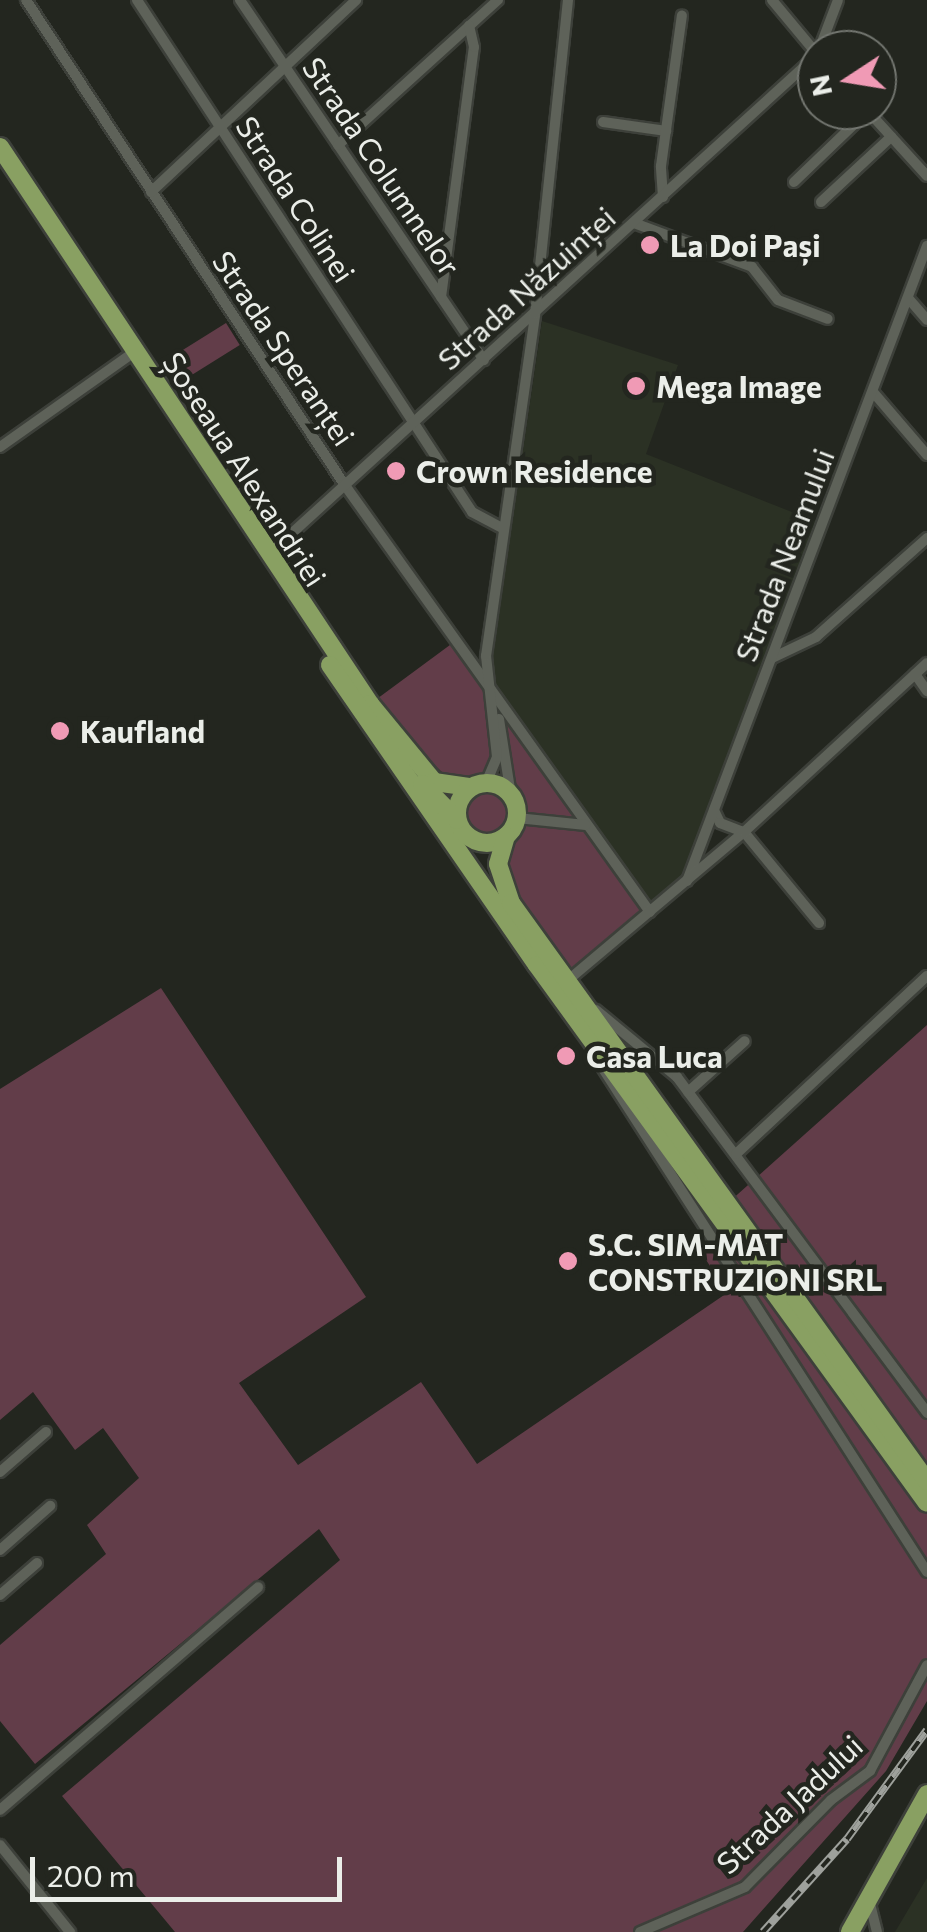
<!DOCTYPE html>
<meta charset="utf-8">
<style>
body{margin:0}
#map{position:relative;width:927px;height:1932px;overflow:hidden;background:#23261f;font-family:Commissioner,sans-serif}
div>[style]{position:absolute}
.built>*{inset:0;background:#2b3124}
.green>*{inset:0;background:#623d49;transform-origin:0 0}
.roads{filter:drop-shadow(2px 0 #3d403a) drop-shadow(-2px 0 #3d403a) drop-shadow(0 2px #3d403a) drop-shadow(0 -2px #3d403a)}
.street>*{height:10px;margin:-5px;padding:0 5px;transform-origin:5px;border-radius:5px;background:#5e6259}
.primary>*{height:18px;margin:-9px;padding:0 9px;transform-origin:9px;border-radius:9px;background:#89a062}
.primary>.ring{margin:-9px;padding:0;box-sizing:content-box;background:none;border:18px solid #89a062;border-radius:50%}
.rail>*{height:8px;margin-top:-4px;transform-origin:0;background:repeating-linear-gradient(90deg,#23261f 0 11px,#9ea19c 0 22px);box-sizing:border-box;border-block:2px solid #9ea19c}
.dots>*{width:28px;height:28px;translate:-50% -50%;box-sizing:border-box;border:5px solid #23261f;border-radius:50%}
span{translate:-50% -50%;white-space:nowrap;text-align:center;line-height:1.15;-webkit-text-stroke:9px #23261f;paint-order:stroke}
.street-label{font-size:30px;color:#ebeee9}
.poi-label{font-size:30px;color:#ebeee9;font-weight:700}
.left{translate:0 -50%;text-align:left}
.north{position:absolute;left:797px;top:30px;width:100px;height:100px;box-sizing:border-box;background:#23261f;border:2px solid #737670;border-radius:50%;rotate:258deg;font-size:28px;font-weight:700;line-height:40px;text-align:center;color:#ebeee9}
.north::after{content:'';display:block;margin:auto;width:35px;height:45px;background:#f09ab5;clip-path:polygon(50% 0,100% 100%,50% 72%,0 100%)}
.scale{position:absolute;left:30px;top:1857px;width:312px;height:45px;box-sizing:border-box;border:5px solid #ebeee9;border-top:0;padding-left:12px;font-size:30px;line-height:35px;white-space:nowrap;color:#ebeee9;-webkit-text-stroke:8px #23261f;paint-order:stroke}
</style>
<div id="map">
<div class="built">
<i style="clip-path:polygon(542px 321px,678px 365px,646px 454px,817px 522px,687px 873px,650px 912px,488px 690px)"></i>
<i style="clip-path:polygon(927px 1878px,927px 1932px,895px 1932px)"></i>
</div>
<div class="green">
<i style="left:226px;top:323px;width:26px;height:59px;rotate:58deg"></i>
<i style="clip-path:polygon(evenodd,454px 642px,650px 912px,567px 981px,518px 913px,498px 841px,479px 842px,460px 827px,464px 793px,370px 704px,454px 642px,490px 696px,498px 717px,510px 794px,486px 783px,497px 748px,490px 696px)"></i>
<i style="clip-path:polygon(161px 988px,366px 1297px,239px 1383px,298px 1465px,421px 1382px,477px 1464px,727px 1293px,691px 1236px,927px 1025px,927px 1701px,886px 1771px,743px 1932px,175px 1932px,62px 1796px,340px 1560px,319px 1529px,35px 1764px,0 1721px,0 1645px,106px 1554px,87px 1525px,139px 1478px,103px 1428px,75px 1450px,33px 1392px,0 1420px,0 1089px)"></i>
</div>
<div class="roads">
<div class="street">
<i style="left:26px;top:0;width:579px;rotate:56.69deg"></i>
<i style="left:344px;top:484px;width:526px;rotate:54.44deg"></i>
<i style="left:137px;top:0;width:612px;rotate:56.8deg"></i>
<i style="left:472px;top:512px;width:36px;rotate:28deg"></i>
<i style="left:240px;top:0;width:435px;rotate:55.9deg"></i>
<i style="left:772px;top:0;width:70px;rotate:50.2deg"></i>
<i style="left:819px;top:50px;width:53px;rotate:-69.2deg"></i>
<i style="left:867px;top:110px;width:89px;rotate:47.7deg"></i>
<i style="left:603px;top:122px;width:64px;rotate:8.1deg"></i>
<i style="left:338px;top:145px;width:216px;rotate:-42.2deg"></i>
<i style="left:794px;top:182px;width:103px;rotate:-43.8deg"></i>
<i style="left:151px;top:192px;width:281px;rotate:-43.1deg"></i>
<i style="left:663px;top:197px;width:31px;rotate:-94deg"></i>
<i style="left:661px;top:166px;width:152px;rotate:-82.1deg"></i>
<i style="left:821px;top:202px;width:96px;rotate:-42.9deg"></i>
<i style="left:634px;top:223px;width:126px;rotate:20.4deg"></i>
<i style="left:752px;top:267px;width:42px;rotate:51.8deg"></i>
<i style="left:778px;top:300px;width:53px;rotate:20.8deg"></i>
<i style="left:441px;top:297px;width:252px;rotate:-82.5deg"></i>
<i style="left:474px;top:47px;width:22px;rotate:-103deg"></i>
<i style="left:908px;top:298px;width:29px;rotate:49deg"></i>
<i style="left:873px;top:392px;width:83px;rotate:49.4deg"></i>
<i style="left:0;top:447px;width:156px;rotate:-35.3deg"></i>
<i style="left:268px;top:555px;width:743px;rotate:-42.33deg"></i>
<i style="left:772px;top:658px;width:49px;rotate:-25.5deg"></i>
<i style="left:816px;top:637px;width:149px;rotate:-41.7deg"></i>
<i style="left:915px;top:674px;width:21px;rotate:55deg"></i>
<i style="left:499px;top:719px;width:78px;rotate:81.1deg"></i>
<i style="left:486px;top:783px;width:28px;rotate:-67deg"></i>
<i style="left:497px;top:757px;width:102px;rotate:-96.2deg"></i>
<i style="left:486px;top:656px;width:345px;rotate:-81.8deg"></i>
<i style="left:535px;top:314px;width:316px;rotate:-84deg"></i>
<i style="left:714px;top:810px;width:14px;rotate:65deg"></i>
<i style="left:720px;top:823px;width:26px;rotate:21deg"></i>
<i style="left:744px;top:832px;width:118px;rotate:50.5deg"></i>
<i style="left:517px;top:818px;width:69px;rotate:5.8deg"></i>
<i style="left:687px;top:881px;width:679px;rotate:-69.3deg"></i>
<i style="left:567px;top:981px;width:231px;rotate:-40.1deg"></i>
<i style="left:744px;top:832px;width:249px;rotate:-42.7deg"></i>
<i style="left:596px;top:1010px;width:105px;rotate:39.6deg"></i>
<i style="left:677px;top:1077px;width:419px;rotate:53.3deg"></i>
<i style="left:600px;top:1064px;width:604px;rotate:57.23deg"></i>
<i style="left:688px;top:1092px;width:76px;rotate:-41.8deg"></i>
<i style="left:736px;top:1154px;width:261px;rotate:-43deg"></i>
<i style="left:0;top:1472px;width:61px;rotate:-41deg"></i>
<i style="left:0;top:1550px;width:67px;rotate:-41.3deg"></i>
<i style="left:0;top:1595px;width:49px;rotate:-40.9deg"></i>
<i style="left:0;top:1810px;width:341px;rotate:-40.8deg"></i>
<i style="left:0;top:1845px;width:112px;rotate:51.2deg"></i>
<i style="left:869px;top:1900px;width:33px;rotate:76deg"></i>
<i style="left:640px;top:1932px;width:114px;rotate:-23.2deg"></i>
<i style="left:745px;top:1887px;width:122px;rotate:-45.3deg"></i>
<i style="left:831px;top:1800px;width:49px;rotate:-36.6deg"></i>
<i style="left:870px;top:1771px;width:120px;rotate:-61.7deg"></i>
</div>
<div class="primary">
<i style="left:0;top:147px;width:669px;rotate:56.4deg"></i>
<i style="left:370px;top:704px;width:101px;rotate:50.6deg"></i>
<i style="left:434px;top:782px;width:37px;rotate:8deg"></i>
<i style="left:330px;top:665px;width:364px;rotate:55.4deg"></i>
<i style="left:537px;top:965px;width:664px;rotate:54.06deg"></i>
<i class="ring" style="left:457px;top:783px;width:42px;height:42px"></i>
<i style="left:422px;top:784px;width:50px;rotate:45.8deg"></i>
<i style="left:506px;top:836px;width:29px;rotate:106deg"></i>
<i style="left:498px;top:864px;width:41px;rotate:71.6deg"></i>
<i style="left:511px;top:903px;width:712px;rotate:54.26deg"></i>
<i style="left:850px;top:1932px;width:158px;rotate:-60.8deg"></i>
</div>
</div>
<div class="rail">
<i style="left:763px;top:1932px;width:125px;rotate:-47.9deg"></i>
<i style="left:847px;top:1839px;width:135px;rotate:-53.7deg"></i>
</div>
<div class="dots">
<i style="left:650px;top:245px;background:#f09ab5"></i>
<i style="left:636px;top:386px;background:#f09ab5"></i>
<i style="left:396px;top:471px;background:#f09ab5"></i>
<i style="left:60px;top:731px;background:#f09ab5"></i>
<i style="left:566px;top:1056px;background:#f09ab5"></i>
<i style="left:568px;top:1261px;background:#f09ab5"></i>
</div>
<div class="street-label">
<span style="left:382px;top:166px;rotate:56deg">Strada Columnelor</span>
<span style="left:296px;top:199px;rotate:57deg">Strada Colinei</span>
<span style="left:526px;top:288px;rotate:-42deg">Strada Năzuinței</span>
<span style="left:284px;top:348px;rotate:56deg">Strada Speranței</span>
<span style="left:245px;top:469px;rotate:57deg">Șoseaua Alexandriei</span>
<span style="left:784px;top:555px;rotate:-69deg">Strada Neamului</span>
<span style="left:789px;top:1804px;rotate:-43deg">Strada Jadului</span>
</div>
<div class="poi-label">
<span class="left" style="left:670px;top:245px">La Doi Pași</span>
<span class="left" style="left:656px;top:386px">Mega Image</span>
<span class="left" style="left:416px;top:471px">Crown Residence</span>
<span class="left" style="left:80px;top:731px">Kaufland</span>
<span class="left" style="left:586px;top:1056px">Casa Luca</span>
<span class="left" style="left:588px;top:1261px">S.C. SIM-MAT<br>CONSTRUZIONI SRL</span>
</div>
<div class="north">N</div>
<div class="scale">200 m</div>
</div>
